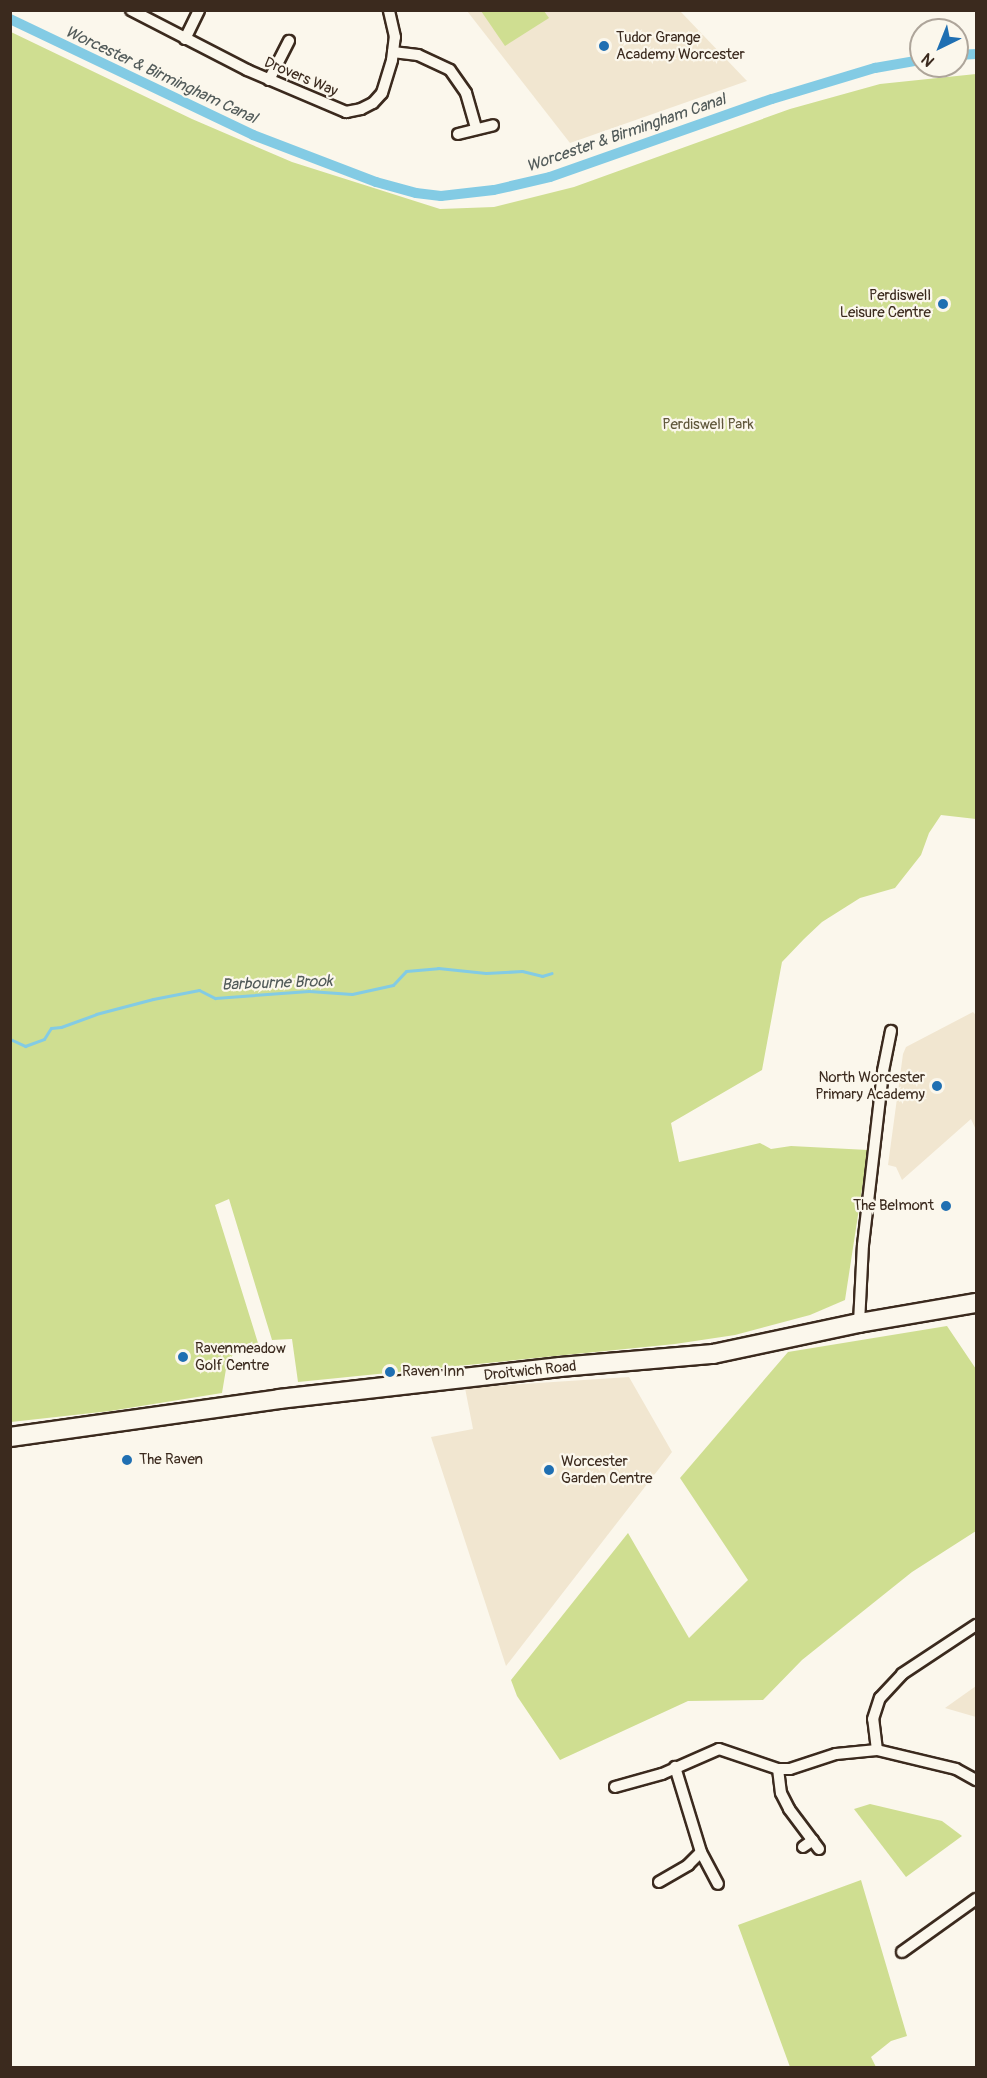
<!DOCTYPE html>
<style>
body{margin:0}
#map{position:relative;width:987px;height:2078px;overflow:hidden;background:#fbf7ec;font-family:Pangolin,sans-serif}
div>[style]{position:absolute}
.built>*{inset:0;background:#f1e6d0}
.green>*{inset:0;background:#cfde91}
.stream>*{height:3px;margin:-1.5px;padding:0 1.5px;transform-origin:1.5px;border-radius:1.5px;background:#83cbe4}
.canal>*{height:10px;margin:-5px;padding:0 5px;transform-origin:5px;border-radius:5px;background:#83cbe4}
.roads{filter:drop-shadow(2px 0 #3b2a1e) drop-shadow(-2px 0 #3b2a1e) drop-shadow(0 2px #3b2a1e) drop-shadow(0 -2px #3b2a1e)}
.minor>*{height:10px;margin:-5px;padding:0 5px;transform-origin:5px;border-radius:5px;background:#fbf7ec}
.primary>*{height:18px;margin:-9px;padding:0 9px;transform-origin:9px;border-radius:9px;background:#fbf7ec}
.dots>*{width:16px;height:16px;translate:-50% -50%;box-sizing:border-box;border:3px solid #fbf7ec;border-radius:50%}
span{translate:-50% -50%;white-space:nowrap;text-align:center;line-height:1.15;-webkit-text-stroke:4.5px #fbf7ec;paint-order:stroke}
.poi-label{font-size:15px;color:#3b2a1e}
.left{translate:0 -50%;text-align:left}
.right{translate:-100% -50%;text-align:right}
.street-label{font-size:15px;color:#3b2a1e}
.park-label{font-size:15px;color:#60573b}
.water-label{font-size:16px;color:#515a59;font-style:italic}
.frame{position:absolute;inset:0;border:12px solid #3b2a1e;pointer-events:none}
.north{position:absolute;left:909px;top:18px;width:60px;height:60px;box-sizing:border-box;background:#fbf7ec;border:2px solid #aea59a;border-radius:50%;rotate:223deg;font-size:16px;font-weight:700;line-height:24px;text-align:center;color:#3b2a1e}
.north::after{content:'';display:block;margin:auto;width:21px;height:27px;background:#1f6fb2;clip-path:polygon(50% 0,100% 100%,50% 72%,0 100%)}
</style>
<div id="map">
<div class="built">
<i style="clip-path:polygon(467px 11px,680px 11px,747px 81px,570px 143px)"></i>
<i style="clip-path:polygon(973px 1012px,976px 1015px,976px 1130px,971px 1119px,902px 1180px,896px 1167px,888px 1165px,903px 1054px,906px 1047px)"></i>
<i style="clip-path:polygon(629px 1377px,672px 1452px,506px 1666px,431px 1437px,473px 1429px,465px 1388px)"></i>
<i style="clip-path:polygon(976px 1686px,976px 1717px,945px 1708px)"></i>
</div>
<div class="green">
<i style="clip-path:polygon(481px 11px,544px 11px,549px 18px,505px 46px)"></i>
<i style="clip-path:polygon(11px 32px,192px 119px,292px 162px,440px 209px,494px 207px,574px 187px,790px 109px,880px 84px,976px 74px,976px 819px,941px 815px,929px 833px,921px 855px,895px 888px,860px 898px,822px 922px,804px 939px,782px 962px,762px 1070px,671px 1123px,679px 1162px,760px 1143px,771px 1149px,791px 1146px,868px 1150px,845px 1300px,810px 1315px,735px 1335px,675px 1344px,298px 1382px,292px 1339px,272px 1340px,229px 1199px,215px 1205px,258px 1343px,233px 1354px,226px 1369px,222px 1393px,110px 1411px,11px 1422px)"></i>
<i style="clip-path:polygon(947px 1326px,976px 1369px,976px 1531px,912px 1572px,802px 1660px,763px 1700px,688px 1701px,560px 1760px,517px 1696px,511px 1680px,628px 1533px,689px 1638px,748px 1580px,680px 1478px,788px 1352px)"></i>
<i style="clip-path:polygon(870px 1804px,942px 1821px,962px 1836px,906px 1877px,854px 1809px)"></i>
<i style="clip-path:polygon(861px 1880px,907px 2036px,891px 2041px,871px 2057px,876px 2067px,790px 2067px,738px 1925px)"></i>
</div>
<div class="stream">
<i style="left:10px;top:1039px;width:17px;rotate:25deg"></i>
<i style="left:25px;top:1046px;width:20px;rotate:-20deg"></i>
<i style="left:44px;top:1039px;width:13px;rotate:-58deg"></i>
<i style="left:51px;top:1028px;width:10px;rotate:-6deg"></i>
<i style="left:61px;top:1027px;width:37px;rotate:-20deg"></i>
<i style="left:96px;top:1014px;width:59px;rotate:-14.7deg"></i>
<i style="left:153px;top:999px;width:47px;rotate:-11.1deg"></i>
<i style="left:199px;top:990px;width:18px;rotate:27deg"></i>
<i style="left:215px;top:998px;width:94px;rotate:-4.3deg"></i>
<i style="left:309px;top:991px;width:43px;rotate:4deg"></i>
<i style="left:352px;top:994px;width:42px;rotate:-12.4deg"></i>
<i style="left:393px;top:985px;width:19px;rotate:-47deg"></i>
<i style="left:406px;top:971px;width:32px;rotate:-5deg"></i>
<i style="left:438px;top:968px;width:48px;rotate:5.9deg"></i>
<i style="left:486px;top:973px;width:36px;rotate:-3deg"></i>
<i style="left:522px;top:971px;width:21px;rotate:14deg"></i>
<i style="left:542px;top:976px;width:10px;rotate:-17deg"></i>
</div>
<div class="canal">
<i style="left:10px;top:19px;width:269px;rotate:25.5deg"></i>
<i style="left:253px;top:135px;width:132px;rotate:20.9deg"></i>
<i style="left:376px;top:182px;width:41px;rotate:15.4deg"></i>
<i style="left:416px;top:193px;width:25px;rotate:7deg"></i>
<i style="left:441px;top:196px;width:53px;rotate:-6.5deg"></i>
<i style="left:494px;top:190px;width:57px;rotate:-13.1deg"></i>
<i style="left:550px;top:177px;width:235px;rotate:-19.4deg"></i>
<i style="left:772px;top:99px;width:108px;rotate:-16.8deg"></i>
<i style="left:875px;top:68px;width:47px;rotate:-9.9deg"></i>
<i style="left:957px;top:55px;width:19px;rotate:-3deg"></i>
</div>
<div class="roads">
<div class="minor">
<i style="left:131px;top:10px;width:131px;rotate:27.3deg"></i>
<i style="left:247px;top:70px;width:108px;rotate:23deg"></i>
<i style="left:346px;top:112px;width:15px;rotate:-11deg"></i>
<i style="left:361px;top:109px;width:13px;rotate:-27deg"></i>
<i style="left:373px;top:103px;width:13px;rotate:-48deg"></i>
<i style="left:382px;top:93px;width:34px;rotate:-73deg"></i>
<i style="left:392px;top:60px;width:23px;rotate:-83deg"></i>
<i style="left:395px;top:37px;width:28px;rotate:-103deg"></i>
<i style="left:185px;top:39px;width:32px;rotate:-64deg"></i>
<i style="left:393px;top:52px;width:25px;rotate:7deg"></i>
<i style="left:418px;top:55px;width:35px;rotate:25deg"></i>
<i style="left:450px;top:70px;width:28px;rotate:55deg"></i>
<i style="left:466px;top:93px;width:35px;rotate:74deg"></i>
<i style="left:269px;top:80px;width:44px;rotate:-62.9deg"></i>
<i style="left:458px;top:134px;width:36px;rotate:-14deg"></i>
<i style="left:859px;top:1323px;width:78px;rotate:-87.1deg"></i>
<i style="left:863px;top:1245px;width:175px;rotate:-83.4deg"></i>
<i style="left:883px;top:1071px;width:41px;rotate:-78.7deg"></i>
<i style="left:877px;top:1750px;width:31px;rotate:-97deg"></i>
<i style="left:873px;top:1719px;width:22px;rotate:-72deg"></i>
<i style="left:880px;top:1698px;width:33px;rotate:-47deg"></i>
<i style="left:902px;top:1674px;width:89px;rotate:-33.5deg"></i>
<i style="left:778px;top:1769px;width:24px;rotate:83deg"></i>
<i style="left:781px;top:1793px;width:18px;rotate:63deg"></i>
<i style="left:789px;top:1809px;width:50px;rotate:53.1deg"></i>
<i style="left:615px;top:1787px;width:49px;rotate:-15.5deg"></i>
<i style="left:662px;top:1774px;width:62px;rotate:-23.7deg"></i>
<i style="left:719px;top:1749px;width:62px;rotate:18.7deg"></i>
<i style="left:778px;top:1769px;width:12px"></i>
<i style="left:790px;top:1769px;width:48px;rotate:-18.1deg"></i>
<i style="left:836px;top:1754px;width:41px;rotate:-5.6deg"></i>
<i style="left:877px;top:1750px;width:81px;rotate:13.5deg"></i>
<i style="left:956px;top:1769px;width:23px;rotate:29deg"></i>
<i style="left:803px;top:1847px;width:12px;rotate:-35deg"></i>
<i style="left:701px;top:1852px;width:36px;rotate:62deg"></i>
<i style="left:659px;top:1882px;width:34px;rotate:-30deg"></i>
<i style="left:688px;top:1865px;width:18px;rotate:-45deg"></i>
<i style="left:701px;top:1852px;width:89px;rotate:-107deg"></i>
<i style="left:902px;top:1952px;width:91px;rotate:-35.6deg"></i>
</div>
<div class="primary">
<i style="left:10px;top:1437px;width:272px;rotate:-8deg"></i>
<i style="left:279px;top:1399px;width:283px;rotate:-6.5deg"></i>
<i style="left:560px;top:1367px;width:154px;rotate:-4.9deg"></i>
<i style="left:713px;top:1354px;width:149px;rotate:-12deg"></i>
<i style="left:859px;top:1323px;width:119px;rotate:-9.7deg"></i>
</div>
</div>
<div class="dots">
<i style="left:604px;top:46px;background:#1f6fb2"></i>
<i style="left:943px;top:304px;background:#1f6fb2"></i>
<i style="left:937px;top:1086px;background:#1f6fb2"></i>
<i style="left:946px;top:1206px;background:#1f6fb2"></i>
<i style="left:183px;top:1357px;background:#1f6fb2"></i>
<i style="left:390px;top:1372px;background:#1f6fb2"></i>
<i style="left:127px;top:1460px;background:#1f6fb2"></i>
<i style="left:549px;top:1470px;background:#1f6fb2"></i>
</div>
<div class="poi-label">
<span class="left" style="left:616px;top:46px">Tudor Grange<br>Academy Worcester</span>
<span class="right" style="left:931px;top:304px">Perdiswell<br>Leisure Centre</span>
<span class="right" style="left:925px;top:1086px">North Worcester<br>Primary Academy</span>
<span class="right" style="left:934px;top:1206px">The Belmont</span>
<span class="left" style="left:195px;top:1357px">Ravenmeadow<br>Golf Centre</span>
<span class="left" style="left:402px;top:1372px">Raven Inn</span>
<span class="left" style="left:139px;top:1460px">The Raven</span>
<span class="left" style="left:561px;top:1470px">Worcester<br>Garden Centre</span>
</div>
<div class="street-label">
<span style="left:301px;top:77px;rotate:23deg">Drovers Way</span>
<span style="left:530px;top:1371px;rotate:-6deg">Droitwich Road</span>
</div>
<div class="park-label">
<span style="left:708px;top:425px">Perdiswell Park</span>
</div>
<div class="water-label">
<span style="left:161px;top:75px;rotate:25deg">Worcester &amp; Birmingham Canal</span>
<span style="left:626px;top:133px;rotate:-19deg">Worcester &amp; Birmingham Canal</span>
<span style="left:277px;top:983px;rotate:-2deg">Barbourne Brook</span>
</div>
<div class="frame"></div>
<div class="north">N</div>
</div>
